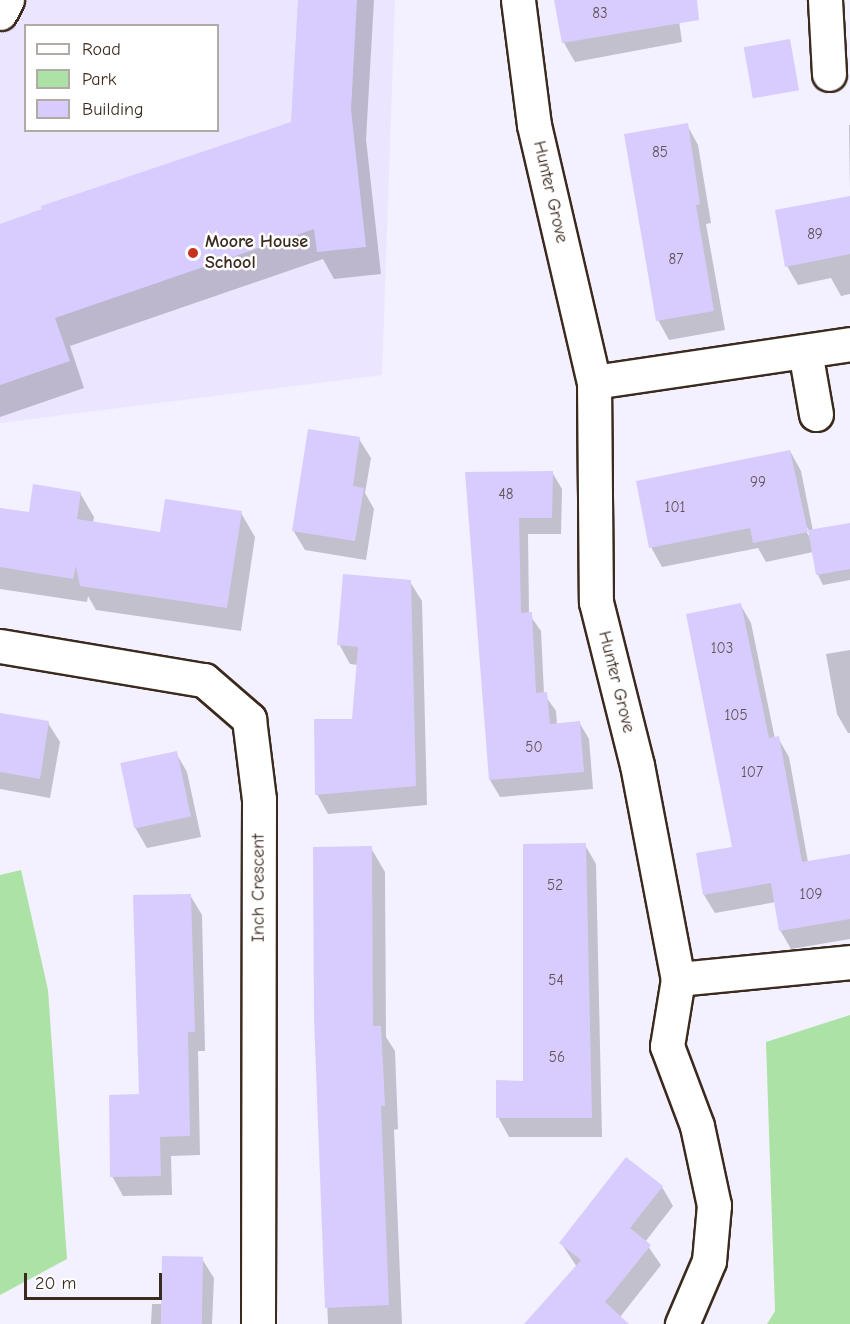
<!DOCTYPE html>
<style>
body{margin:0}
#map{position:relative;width:850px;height:1324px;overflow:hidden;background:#f3f0ff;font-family:"Comic Neue",sans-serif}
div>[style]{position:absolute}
.built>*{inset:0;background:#ebe5ff}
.green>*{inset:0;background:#ace2a5}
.shadow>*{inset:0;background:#0003}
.building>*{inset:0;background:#d8ccfe;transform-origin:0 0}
.roads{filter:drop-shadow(2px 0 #3b2a1e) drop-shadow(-2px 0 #3b2a1e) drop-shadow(0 2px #3b2a1e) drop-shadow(0 -2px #3b2a1e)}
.minor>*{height:33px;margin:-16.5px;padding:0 16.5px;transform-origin:16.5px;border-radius:16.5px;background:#fff}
.dots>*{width:16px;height:16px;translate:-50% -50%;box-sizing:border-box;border:3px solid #fff;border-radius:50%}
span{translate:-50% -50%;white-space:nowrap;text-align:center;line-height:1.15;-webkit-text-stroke:5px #fff;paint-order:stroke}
.number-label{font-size:15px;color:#625256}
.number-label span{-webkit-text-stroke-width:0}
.street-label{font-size:18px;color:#3b2a1e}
.poi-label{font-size:18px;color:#3b2a1e;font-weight:700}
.left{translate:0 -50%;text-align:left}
.legend{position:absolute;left:24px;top:24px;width:195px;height:108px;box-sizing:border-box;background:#fff;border:2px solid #b1aaa5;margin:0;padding:8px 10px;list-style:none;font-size:18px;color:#3b2a1e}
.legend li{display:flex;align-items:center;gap:12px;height:30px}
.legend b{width:30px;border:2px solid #b1aaa5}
.scale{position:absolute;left:24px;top:1273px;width:138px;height:27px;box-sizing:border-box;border:3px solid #3b2a1e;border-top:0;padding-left:8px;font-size:18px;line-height:21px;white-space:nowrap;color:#3b2a1e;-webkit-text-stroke:4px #fff;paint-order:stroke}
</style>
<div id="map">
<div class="built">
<i style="clip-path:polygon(evenodd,0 0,395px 0,382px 375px,0 423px,0 0,26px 26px,218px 26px,218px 130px,26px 130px,26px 26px)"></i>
</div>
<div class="green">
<i style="clip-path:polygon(21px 870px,48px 990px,67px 1259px,0 1295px,0 875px)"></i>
<i style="clip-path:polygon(850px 1015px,850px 1324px,767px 1324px,775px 1311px,766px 1042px)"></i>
</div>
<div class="shadow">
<i style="clip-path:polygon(299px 0,374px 0,366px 139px,381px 274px,334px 279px,323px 259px,70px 346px,84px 388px,0 417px,0 225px,293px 123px)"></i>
<i style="clip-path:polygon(556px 0,676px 0,682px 42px,575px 62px,564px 43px)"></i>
<i style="clip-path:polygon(687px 125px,698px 145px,711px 223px,706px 224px,725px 330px,669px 340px,658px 320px)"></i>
<i style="clip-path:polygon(849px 125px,850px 125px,850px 194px)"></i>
<i style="clip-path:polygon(850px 198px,850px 294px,841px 296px,831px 278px,798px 285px,787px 266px)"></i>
<i style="clip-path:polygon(359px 439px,371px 458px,365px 493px,374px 509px,366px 560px,305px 550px,293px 530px)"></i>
<i style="clip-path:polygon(evenodd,790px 451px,801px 471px,813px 531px,850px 528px,850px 580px,823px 585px,818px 575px,813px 552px,766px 562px,758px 548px,662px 567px,651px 547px,790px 451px,805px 524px,810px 532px,810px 538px,803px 526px,805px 524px)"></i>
<i style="clip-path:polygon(552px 472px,562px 489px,561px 534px,528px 534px,529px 614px,541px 631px,544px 694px,556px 711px,557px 724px,579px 722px,589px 739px,593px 789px,500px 797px,490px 780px,466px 473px)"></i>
<i style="clip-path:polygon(80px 493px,94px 517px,93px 523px,162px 534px,241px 513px,255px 537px,241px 631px,96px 610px,88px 596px,87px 602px,0 589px,0 509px,30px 514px)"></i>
<i style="clip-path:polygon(410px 582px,422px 601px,427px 805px,328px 814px,317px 794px,353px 720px,358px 665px,350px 664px,339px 644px)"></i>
<i style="clip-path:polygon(740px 604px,751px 623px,775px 739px,778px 738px,789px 757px,808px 862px,850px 862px,850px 939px,791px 949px,780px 930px,776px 902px,715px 913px,704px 895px,734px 848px)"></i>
<i style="clip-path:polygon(850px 650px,850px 733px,848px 733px,837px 714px,826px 654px)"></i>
<i style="clip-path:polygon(0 714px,48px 723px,60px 742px,50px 798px,0 789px)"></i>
<i style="clip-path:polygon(176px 753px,187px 772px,201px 837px,147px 848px,136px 829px,121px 765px)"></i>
<i style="clip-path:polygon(585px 845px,596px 864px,602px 1137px,509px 1137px,498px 1117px,524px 1082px)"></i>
<i style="clip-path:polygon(371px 848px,385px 872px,386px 1037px,395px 1051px,398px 1129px,394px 1130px,402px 1324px,328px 1324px,315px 1018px)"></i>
<i style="clip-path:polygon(190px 895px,202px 915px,205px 1051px,198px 1051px,200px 1155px,171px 1156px,172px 1195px,123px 1196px,112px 1176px,140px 1095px)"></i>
<i style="clip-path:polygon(662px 1187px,673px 1206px,645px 1242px,661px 1265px,620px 1317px,626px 1324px,526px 1324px,577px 1267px,561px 1243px)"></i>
<i style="clip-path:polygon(202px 1259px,214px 1278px,212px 1324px,151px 1324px,152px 1304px,161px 1304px)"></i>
</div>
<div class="building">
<i style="clip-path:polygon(298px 0,357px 0,351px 110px,366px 247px,317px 252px,314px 229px,55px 318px,70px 361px,0 385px,0 224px,42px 209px,41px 206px,291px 122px)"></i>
<i style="clip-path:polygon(554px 0,697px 0,699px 20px,562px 43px)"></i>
<i style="left:790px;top:39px;width:52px;height:47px;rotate:80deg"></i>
<i style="clip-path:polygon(688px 123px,700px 204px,696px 205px,714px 311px,656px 321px,624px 134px)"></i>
<i style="clip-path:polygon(850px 196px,850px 254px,785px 267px,775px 210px)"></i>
<i style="clip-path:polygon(308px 429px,360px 437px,353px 486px,364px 488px,355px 541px,292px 531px)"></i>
<i style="clip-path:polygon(790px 450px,808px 532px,753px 543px,750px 528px,649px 548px,636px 481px)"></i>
<i style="clip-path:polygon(553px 471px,552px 518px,519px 518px,521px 613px,532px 612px,536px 693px,547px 692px,550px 724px,580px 721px,584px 772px,489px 780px,465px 472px)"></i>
<i style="clip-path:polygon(33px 484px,81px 492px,77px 519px,160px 532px,165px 499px,242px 511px,227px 608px,80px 586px,76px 566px,73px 579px,0 567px,0 508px,29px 512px)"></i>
<i style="clip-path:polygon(850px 523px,850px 569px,816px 575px,808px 530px)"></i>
<i style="clip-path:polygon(343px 574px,411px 580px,416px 786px,315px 795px,314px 719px,352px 719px,358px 647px,337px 645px)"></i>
<i style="clip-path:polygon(741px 603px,769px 738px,779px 736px,802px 862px,850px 854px,850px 919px,779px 931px,771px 883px,703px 895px,696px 853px,732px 847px,686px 614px)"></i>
<i style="clip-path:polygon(0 713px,49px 721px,40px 779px,0 772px)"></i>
<i style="left:177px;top:751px;width:67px;height:58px;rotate:78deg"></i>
<i style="clip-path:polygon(586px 843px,592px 1118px,496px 1118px,496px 1080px,523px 1081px,523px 844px)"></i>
<i style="clip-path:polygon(372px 846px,373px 1026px,381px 1026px,385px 1106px,381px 1106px,389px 1305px,325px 1308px,314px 1018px,313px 847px)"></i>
<i style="clip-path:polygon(191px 894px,195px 1032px,188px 1032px,190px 1136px,160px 1137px,161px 1176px,110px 1177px,109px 1095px,139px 1094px,133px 895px)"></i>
<i style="clip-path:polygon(626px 1157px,663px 1186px,630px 1228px,651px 1245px,605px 1302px,629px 1324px,524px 1324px,581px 1260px,559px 1243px)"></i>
<i style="left:162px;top:1256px;width:41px;height:68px;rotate:1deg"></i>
</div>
<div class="roads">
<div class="minor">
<i style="left:518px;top:0;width:126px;rotate:82.7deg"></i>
<i style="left:534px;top:125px;width:264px;rotate:76.9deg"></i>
<i style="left:594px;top:382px;width:220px;rotate:89.5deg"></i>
<i style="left:596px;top:602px;width:168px;rotate:75.9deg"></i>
<i style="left:637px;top:765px;width:218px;rotate:79.2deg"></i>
<i style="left:678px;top:979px;width:68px;rotate:99.3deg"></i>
<i style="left:667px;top:1046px;width:85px;rotate:69.4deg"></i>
<i style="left:697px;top:1126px;width:81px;rotate:77.9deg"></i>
<i style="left:714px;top:1205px;width:56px;rotate:95.1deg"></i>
<i style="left:709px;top:1261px;width:69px;rotate:113.2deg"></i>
<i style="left:825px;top:0;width:74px;rotate:86.9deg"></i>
<i style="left:0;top:13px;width:15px;rotate:-62deg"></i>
<i style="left:805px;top:351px;width:64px;rotate:80.1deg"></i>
<i style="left:594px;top:382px;width:259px;rotate:-8.4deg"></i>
<i style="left:0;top:646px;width:207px;rotate:9.5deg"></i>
<i style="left:204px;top:680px;width:60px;rotate:40.9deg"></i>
<i style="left:249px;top:719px;width:81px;rotate:82.9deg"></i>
<i style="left:259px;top:799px;width:525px;rotate:90.11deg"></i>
<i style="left:678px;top:979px;width:173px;rotate:-5.6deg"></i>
</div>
</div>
<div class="dots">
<i style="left:193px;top:253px;background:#c8321e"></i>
</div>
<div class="number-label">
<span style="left:600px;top:14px">83</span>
<span style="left:660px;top:153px">85</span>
<span style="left:815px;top:235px">89</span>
<span style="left:676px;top:260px">87</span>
<span style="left:758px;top:483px">99</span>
<span style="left:506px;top:495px">48</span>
<span style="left:675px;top:508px">101</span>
<span style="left:722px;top:649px">103</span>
<span style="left:736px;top:716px">105</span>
<span style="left:534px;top:748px">50</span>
<span style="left:752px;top:773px">107</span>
<span style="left:555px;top:886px">52</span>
<span style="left:811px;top:895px">109</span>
<span style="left:556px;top:981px">54</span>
<span style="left:557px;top:1058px">56</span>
</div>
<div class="street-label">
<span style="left:550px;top:192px;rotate:77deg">Hunter Grove</span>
<span style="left:616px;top:682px;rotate:76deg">Hunter Grove</span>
<span style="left:259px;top:888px;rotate:-90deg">Inch Crescent</span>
</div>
<div class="poi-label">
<span class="left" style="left:205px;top:253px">Moore House<br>School</span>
</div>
<ul class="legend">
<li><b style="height:8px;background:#fff"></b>Road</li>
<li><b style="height:16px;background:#ace2a5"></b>Park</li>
<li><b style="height:16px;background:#d8ccfe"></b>Building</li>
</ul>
<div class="scale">20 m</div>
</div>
